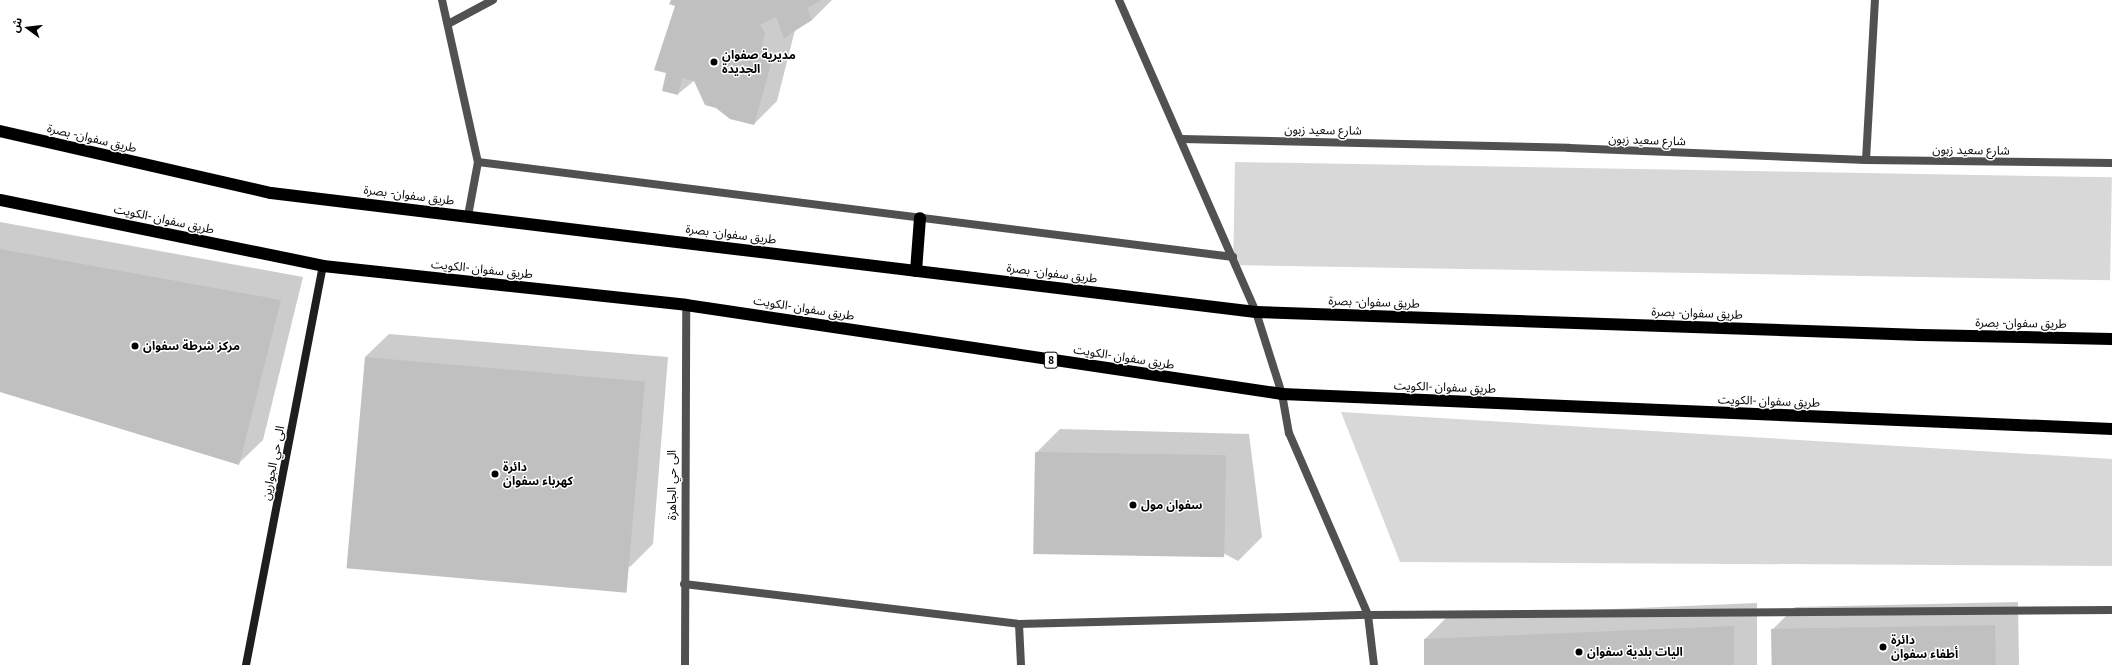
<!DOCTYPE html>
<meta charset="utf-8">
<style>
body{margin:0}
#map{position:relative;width:2112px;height:665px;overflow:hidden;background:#fff;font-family:"PT Sans","Noto Sans Arabic",sans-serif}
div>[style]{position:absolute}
.green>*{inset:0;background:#d8d8d8;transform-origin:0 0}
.shadow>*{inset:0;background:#0003}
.building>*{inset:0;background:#c0c0c0;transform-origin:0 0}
.street>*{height:8px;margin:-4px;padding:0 4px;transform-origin:4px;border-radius:4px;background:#515151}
.secondary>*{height:8px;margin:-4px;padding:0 4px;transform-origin:4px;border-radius:4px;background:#1e1e1e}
.highway>*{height:12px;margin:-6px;padding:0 6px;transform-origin:6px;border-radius:6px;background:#000}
.dots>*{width:11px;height:11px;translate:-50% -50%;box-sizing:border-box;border:2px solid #fff;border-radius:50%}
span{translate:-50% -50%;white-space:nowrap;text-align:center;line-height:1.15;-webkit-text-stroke:3px #fff;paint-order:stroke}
.shield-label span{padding:1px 3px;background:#fff;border:1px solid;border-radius:3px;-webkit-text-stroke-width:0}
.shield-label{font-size:11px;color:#000;font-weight:700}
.poi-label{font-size:12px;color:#000;font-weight:700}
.left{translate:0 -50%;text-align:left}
.street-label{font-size:12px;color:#000}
.north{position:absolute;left:8px;top:8px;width:40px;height:40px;-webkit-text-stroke:3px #fff;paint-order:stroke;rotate:285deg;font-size:11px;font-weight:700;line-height:16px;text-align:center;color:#000}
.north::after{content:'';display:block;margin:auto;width:14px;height:18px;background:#000;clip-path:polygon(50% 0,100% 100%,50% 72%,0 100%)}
</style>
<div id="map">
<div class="green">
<i style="left:1235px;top:162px;width:877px;height:103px;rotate:1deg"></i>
<i style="clip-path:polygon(1341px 412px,2112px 459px,2112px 566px,1400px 562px)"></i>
</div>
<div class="shadow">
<i style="clip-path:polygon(672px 0,832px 0,812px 20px,795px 30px,777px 101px,754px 124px,695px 80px,678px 94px,676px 6px)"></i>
<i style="clip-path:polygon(0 222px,303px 277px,263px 440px,239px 463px,0 391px)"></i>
<i style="clip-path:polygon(389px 334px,668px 357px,653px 544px,630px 567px,365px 357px)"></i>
<i style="clip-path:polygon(1060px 429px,1249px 434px,1262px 537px,1238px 561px,1036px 453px)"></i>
<i style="clip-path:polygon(2018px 602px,2019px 665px,1772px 665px,1772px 630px,1795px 607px)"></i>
<i style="clip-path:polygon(1757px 603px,1757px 665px,1425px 665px,1425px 639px,1448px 616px)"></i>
</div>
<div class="building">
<i style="clip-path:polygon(671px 0,822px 0,807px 8px,812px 20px,784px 38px,776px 17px,760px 25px,765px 33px,761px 51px,774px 54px,754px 125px,730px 119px,716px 108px,705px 105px,694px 81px,682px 78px,678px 95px,662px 91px,666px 73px,654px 70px,675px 6px,669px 4px)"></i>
<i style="clip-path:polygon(0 249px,281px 300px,239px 465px,0 392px)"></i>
<i style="left:365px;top:357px;width:281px;height:212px;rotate:5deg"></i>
<i style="left:1035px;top:452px;width:191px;height:102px;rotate:1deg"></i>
<i style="left:1995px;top:625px;width:40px;height:224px;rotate:89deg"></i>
<i style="clip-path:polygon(1734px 626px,1734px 665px,1424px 665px,1424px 639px)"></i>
</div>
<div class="street">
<i style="left:442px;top:0;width:166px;rotate:77.5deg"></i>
<i style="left:478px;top:162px;width:55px;rotate:100.5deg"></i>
<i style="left:1119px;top:0;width:341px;rotate:66.3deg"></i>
<i style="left:1256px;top:312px;width:86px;rotate:72.4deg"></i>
<i style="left:1282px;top:394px;width:40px;rotate:80deg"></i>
<i style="left:1289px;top:433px;width:198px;rotate:66.5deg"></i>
<i style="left:1368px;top:615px;width:50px;rotate:83.2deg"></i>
<i style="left:448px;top:24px;width:51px;rotate:-28.1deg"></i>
<i style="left:1182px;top:139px;width:387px;rotate:1.3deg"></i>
<i style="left:1569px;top:148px;width:297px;rotate:2.3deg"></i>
<i style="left:1866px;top:160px;width:246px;rotate:0.7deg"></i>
<i style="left:1866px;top:160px;width:160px;rotate:-86.8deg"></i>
<i style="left:478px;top:162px;width:761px;rotate:7.17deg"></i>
<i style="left:684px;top:584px;width:337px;rotate:6.8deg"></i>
<i style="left:1019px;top:624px;width:349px;rotate:-1.5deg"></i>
<i style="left:1368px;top:615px;width:744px;rotate:-0.39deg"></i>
<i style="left:1019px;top:624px;width:41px;rotate:87.2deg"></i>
<i style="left:685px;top:665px;width:360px;rotate:-89.8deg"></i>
</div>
<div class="secondary">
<i style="left:246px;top:665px;width:406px;rotate:-79.1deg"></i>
</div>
<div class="highway">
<i style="left:0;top:131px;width:278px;rotate:12.9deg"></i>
<i style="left:271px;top:193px;width:992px;rotate:6.89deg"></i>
<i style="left:1256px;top:312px;width:665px;rotate:1.98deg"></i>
<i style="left:1921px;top:335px;width:191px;rotate:1.2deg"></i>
<i style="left:0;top:200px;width:330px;rotate:11.5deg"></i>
<i style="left:323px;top:266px;width:365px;rotate:6.1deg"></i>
<i style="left:686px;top:305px;width:603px;rotate:8.49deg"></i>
<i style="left:1282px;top:394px;width:831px;rotate:2.41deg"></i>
<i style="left:916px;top:271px;width:53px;rotate:-85.7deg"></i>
</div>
<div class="dots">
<i style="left:714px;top:62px;background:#000"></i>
<i style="left:135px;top:346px;background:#000"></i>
<i style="left:495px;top:474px;background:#000"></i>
<i style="left:1133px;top:505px;background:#000"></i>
<i style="left:1883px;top:647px;background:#000"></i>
<i style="left:1579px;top:652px;background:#000"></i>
</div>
<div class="shield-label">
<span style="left:1051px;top:360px">8</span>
</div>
<div class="poi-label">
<span class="left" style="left:722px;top:62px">مديرية صفوان<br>الجديدة</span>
<span class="left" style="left:143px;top:346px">مركز شرطة سفوان</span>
<span class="left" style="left:503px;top:474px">دائرة<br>كهرباء سفوان</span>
<span class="left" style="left:1141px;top:505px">سفوان مول</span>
<span class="left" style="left:1891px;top:647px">دائرة<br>أطفاء سفوان</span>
<span class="left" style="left:1587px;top:652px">اليات بلدية سفوان</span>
</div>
<div class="street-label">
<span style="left:1323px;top:130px;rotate:1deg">شارع سعيد زبون</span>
<span style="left:92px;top:138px;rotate:13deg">طريق سفوان- بصرة</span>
<span style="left:1647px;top:140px;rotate:2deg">شارع سعيد زبون</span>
<span style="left:1971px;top:150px;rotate:1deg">شارع سعيد زبون</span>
<span style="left:409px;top:195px;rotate:7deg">طريق سفوان- بصرة</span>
<span style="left:164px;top:219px;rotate:12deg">طريق سفوان -الكويت</span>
<span style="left:731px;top:234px;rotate:7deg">طريق سفوان- بصرة</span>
<span style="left:482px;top:269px;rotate:6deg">طريق سفوان -الكويت</span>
<span style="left:1052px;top:273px;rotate:7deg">طريق سفوان- بصرة</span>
<span style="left:1374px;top:302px;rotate:2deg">طريق سفوان- بصرة</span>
<span style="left:804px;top:308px;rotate:9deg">طريق سفوان -الكويت</span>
<span style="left:1697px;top:313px;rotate:2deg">طريق سفوان- بصرة</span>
<span style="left:2021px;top:323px;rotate:1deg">طريق سفوان- بصرة</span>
<span style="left:1124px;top:357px;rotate:9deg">طريق سفوان -الكويت</span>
<span style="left:1445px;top:387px;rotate:2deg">طريق سفوان -الكويت</span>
<span style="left:1769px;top:401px;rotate:2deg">طريق سفوان -الكويت</span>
<span style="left:273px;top:463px;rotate:-79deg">الى حي الجوارين</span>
<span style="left:672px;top:485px;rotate:-90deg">الى حي الجاهزة</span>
</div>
<div class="north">ش</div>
</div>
